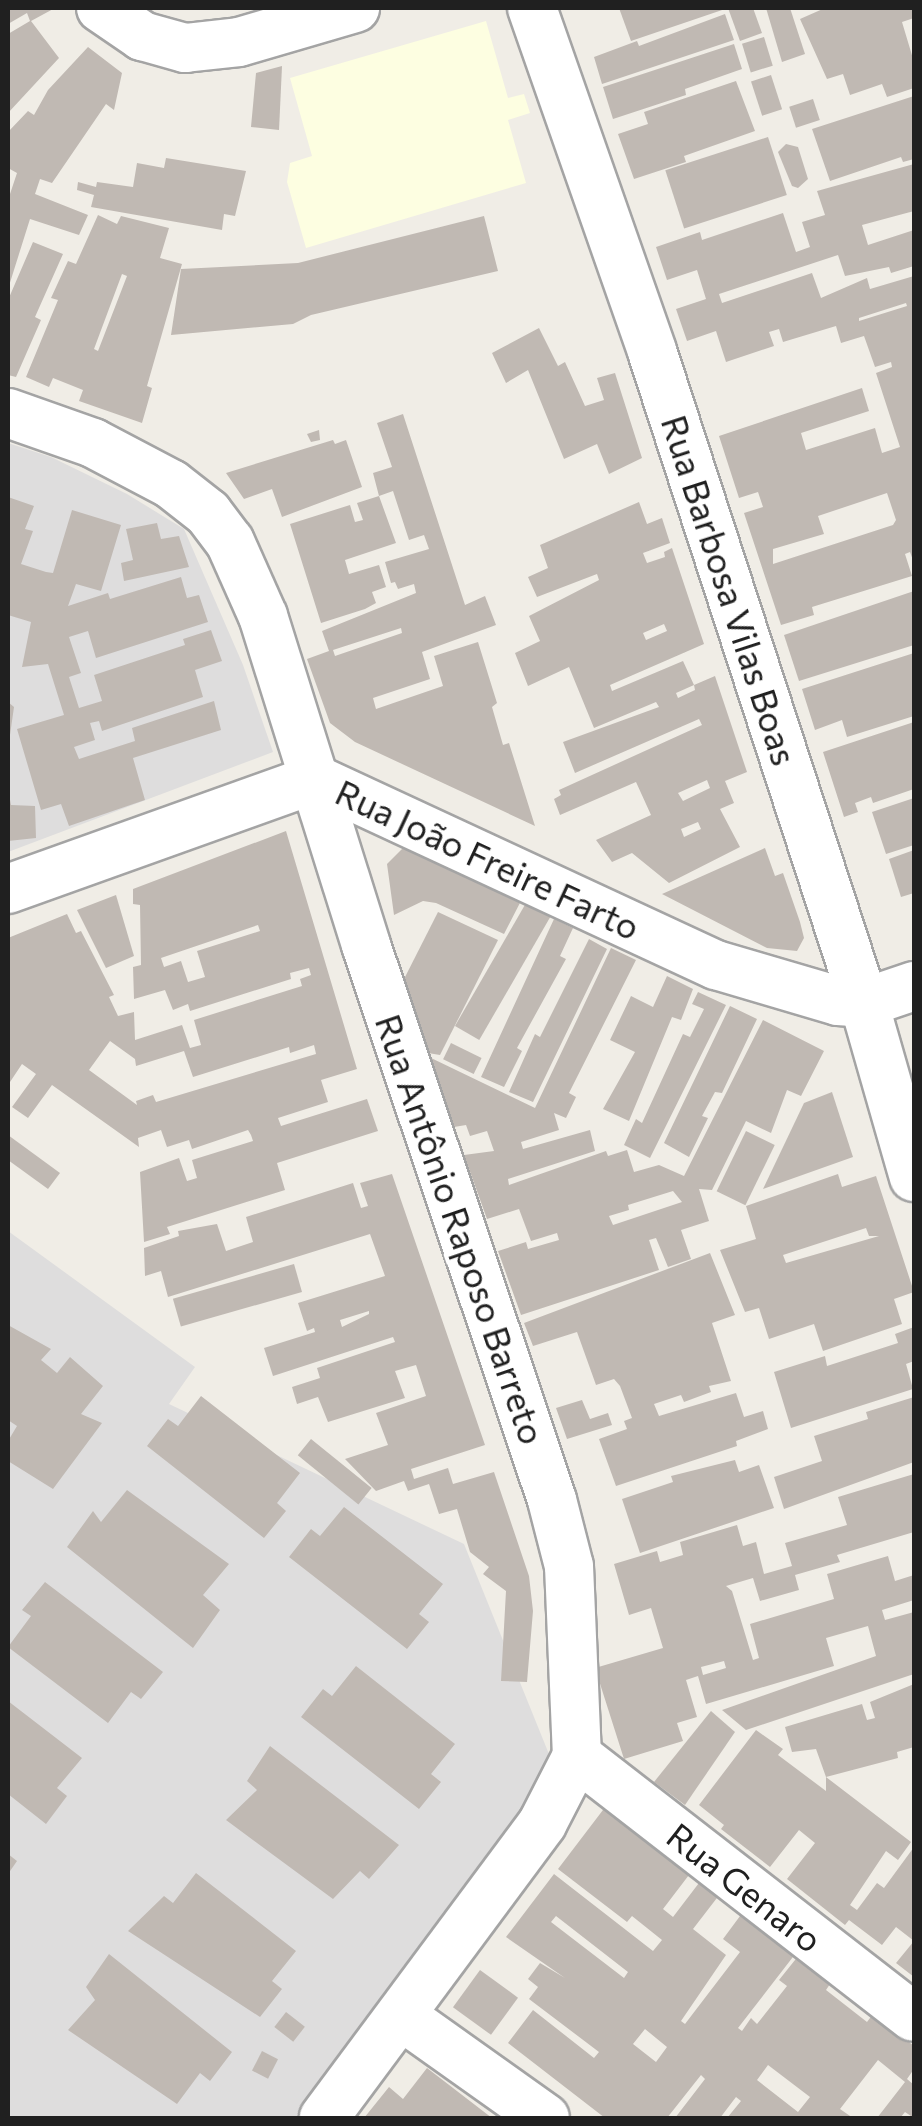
<!DOCTYPE html>
<meta charset="utf-8">
<style>
body{margin:0}
#map{position:relative;width:922px;height:2126px;overflow:hidden;background:#f0ede6;font-family:Commissioner,sans-serif}
div>[style]{position:absolute}
.residential>*{inset:0;background:#dedddd}
.education>*{inset:0;background:#fdfee1}
.building>*{inset:0;background:#c0b9b3;transform-origin:0 0}
.roads{filter:drop-shadow(2px 0 #a4a4a4) drop-shadow(-2px 0 #a4a4a4) drop-shadow(0 2px #a4a4a4) drop-shadow(0 -2px #a4a4a4)}
.street>*{height:48px;margin:-24px;padding:0 24px;transform-origin:24px;border-radius:24px;background:#fff}
span{translate:-50% -50%;white-space:nowrap;text-align:center;line-height:1.15;-webkit-text-stroke:8px #fff;paint-order:stroke}
.street-label{font-size:35px;color:#202020}
.frame{position:absolute;inset:0;border:10px solid #202020;pointer-events:none}
</style>
<div id="map">
<div class="residential">
<i style="clip-path:polygon(8px 443px,51px 457px,127px 494px,184px 529px,243px 665px,273px 752px,8px 852px)"></i>
<i style="clip-path:polygon(8px 1231px,195px 1367px,169px 1404px,464px 1544px,557px 1774px,305px 2118px,8px 2118px)"></i>
</div>
<div class="education">
<i style="clip-path:polygon(486px 21px,508px 98px,524px 94px,530px 113px,508px 120px,526px 183px,306px 248px,287px 182px,290px 163px,312px 156px,290px 78px)"></i>
</div>
<div class="building">
<i style="clip-path:polygon(8px 8px,55px 8px,31px 21px,59px 58px,8px 113px,8px 34px,30px 21px,27px 13px,8px 24px)"></i>
<i style="clip-path:polygon(619px 8px,728px 8px,631px 41px)"></i>
<i style="clip-path:polygon(728px 8px,753px 8px,762px 33px,740px 41px)"></i>
<i style="clip-path:polygon(766px 8px,790px 8px,805px 54px,782px 62px)"></i>
<i style="clip-path:polygon(825px 8px,914px 8px,914px 18px,902px 22px,914px 62px,914px 88px,887px 97px,882px 84px,850px 95px,843px 74px,827px 79px,800px 19px)"></i>
<i style="clip-path:polygon(725px 14px,734px 40px,602px 84px,594px 57px,637px 41px,639px 46px)"></i>
<i style="left:764px;top:37px;width:30px;height:23px;rotate:73deg"></i>
<i style="clip-path:polygon(734px 44px,742px 69px,685px 89px,686px 95px,613px 119px,603px 87px)"></i>
<i style="clip-path:polygon(88px 47px,122px 73px,114px 110px,106px 104px,52px 183px,40px 179px,35px 194px,88px 215px,79px 235px,30px 219px,8px 289px,8px 200px,17px 173px,8px 168px,8px 132px,28px 111px,34px 115px,48px 90px)"></i>
<i style="clip-path:polygon(282px 66px,279px 130px,251px 127px,256px 73px)"></i>
<i style="left:771px;top:75px;width:36px;height:21px;rotate:72deg"></i>
<i style="clip-path:polygon(736px 81px,755px 131px,684px 156px,686px 162px,634px 179px,618px 134px,648px 124px,644px 112px)"></i>
<i style="clip-path:polygon(914px 96px,914px 159px,903px 162px,901px 157px,830px 181px,812px 129px)"></i>
<i style="left:813px;top:99px;width:22px;height:25px;rotate:72deg"></i>
<i style="left:768px;top:137px;width:61px;height:108px;rotate:72deg"></i>
<i style="clip-path:polygon(786px 144px,798px 147px,808px 179px,798px 188px,792px 186px,778px 152px)"></i>
<i style="clip-path:polygon(166px 158px,246px 171px,235px 216px,224px 214px,222px 230px,91px 207px,94px 195px,77px 190px,78px 182px,96px 187px,97px 182px,133px 187px,137px 163px,164px 168px)"></i>
<i style="clip-path:polygon(evenodd,914px 164px,914px 211px,862px 225px,868px 245px,914px 230px,914px 266px,891px 273px,889px 267px,845px 276px,838px 255px,719px 294px,722px 303px,812px 273px,821px 298px,867px 278px,870px 289px,914px 276px,914px 563px,910px 552px,905px 554px,912px 576px,812px 607px,814px 615px,781px 625px,744px 513px,763px 507px,758px 492px,739px 498px,719px 436px,862px 388px,869px 411px,801px 433px,806px 450px,875px 428px,882px 453px,900px 447px,876px 373px,892px 367px,891px 362px,875px 367px,864px 336px,841px 343px,836px 326px,783px 342px,779px 329px,769px 332px,774px 346px,726px 362px,716px 331px,687px 341px,676px 309px,706px 299px,697px 270px,667px 280px,656px 247px,700px 232px,702px 240px,783px 213px,796px 252px,810px 247px,802px 222px,825px 215px,817px 191px,914px 164px,906px 303px,907px 306px,859px 321px,859px 318px,906px 303px,914px 164px,887px 493px,896px 520px,893px 525px,773px 564px,773px 549px,824px 534px,818px 516px,887px 493px)"></i>
<i style="clip-path:polygon(evenodd,98px 215px,117px 224px,121px 216px,169px 228px,160px 258px,182px 264px,147px 386px,152px 388px,142px 423px,79px 401px,83px 390px,53px 378px,49px 387px,26px 377px,58px 300px,51px 298px,68px 261px,76px 264px,98px 215px,122px 274px,127px 276px,98px 351px,94px 349px,122px 274px)"></i>
<i style="clip-path:polygon(484px 216px,498px 271px,311px 315px,293px 324px,171px 335px,181px 269px,298px 263px)"></i>
<i style="clip-path:polygon(33px 242px,63px 254px,35px 317px,41px 320px,16px 377px,8px 375px,8px 300px)"></i>
<i style="clip-path:polygon(539px 328px,558px 366px,565px 362px,585px 406px,604px 400px,597px 378px,615px 373px,642px 458px,609px 474px,597px 444px,564px 459px,528px 370px,506px 383px,492px 353px)"></i>
<i style="clip-path:polygon(evenodd,403px 414px,465px 605px,485px 596px,496px 625px,422px 652px,430px 679px,373px 698px,376px 709px,443px 686px,434px 656px,478px 642px,497px 703px,492px 707px,503px 745px,509px 743px,535px 826px,355px 742px,330px 723px,307px 659px,329px 651px,322px 631px,416px 593px,414px 584px,398px 589px,395px 582px,391px 583px,385px 562px,429px 549px,424px 535px,409px 540px,393px 491px,379px 496px,396px 543px,345px 560px,349px 574px,379px 565px,386px 587px,372px 592px,376px 603px,365px 609px,321px 623px,290px 524px,350px 505px,355px 522px,363px 520px,357px 503px,379px 496px,373px 473px,392px 467px,377px 423px,403px 414px,401px 628px,402px 633px,335px 656px,333px 650px,401px 628px)"></i>
<i style="clip-path:polygon(319px 430px,320px 440px,311px 442px,307px 434px)"></i>
<i style="clip-path:polygon(333px 440px,335px 444px,346px 440px,362px 487px,282px 517px,272px 489px,244px 499px,226px 473px)"></i>
<i style="clip-path:polygon(8px 497px,34px 506px,25px 529px,33px 531px,21px 564px,46px 572px,53px 573px,72px 510px,121px 525px,101px 591px,76px 584px,68px 606px,108px 593px,110px 599px,181px 577px,187px 598px,199px 595px,208px 622px,96px 658px,88px 631px,69px 637px,81px 673px,69px 677px,79px 708px,102px 701px,94px 675px,185px 645px,183px 639px,211px 630px,222px 661px,195px 670px,203px 697px,102px 731px,99px 721px,90px 723px,95px 740px,74px 747px,79px 759px,135px 741px,132px 728px,214px 701px,221px 730px,133px 758px,145px 800px,69px 826px,61px 804px,41px 810px,17px 729px,64px 715px,48px 664px,22px 667px,31px 622px,8px 615px)"></i>
<i style="clip-path:polygon(evenodd,639px 502px,647px 524px,662px 518px,670px 543px,643px 553px,647px 563px,665px 557px,664px 552px,672px 548px,704px 644px,610px 685px,612px 691px,683px 661px,694px 685px,715px 676px,747px 772px,725px 781px,734px 803px,720px 809px,740px 847px,669px 883px,632px 853px,612px 862px,596px 840px,651px 815px,636px 782px,560px 815px,554px 799px,561px 795px,559px 790px,702px 725px,699px 719px,575px 773px,563px 742px,659px 707px,656px 702px,594px 728px,569px 667px,528px 686px,515px 653px,540px 641px,529px 616px,599px 580px,597px 574px,537px 597px,528px 577px,548px 568px,540px 545px,639px 502px,664px 624px,667px 631px,646px 640px,643px 633px,664px 624px,639px 502px,694px 685px,695px 690px,678px 698px,676px 693px,694px 685px,639px 502px,707px 780px,710px 788px,683px 801px,678px 793px,707px 780px,639px 502px,698px 822px,701px 829px,684px 837px,681px 829px,698px 822px)"></i>
<i style="clip-path:polygon(157px 523px,161px 539px,179px 536px,189px 567px,124px 581px,121px 563px,133px 560px,126px 529px)"></i>
<i style="clip-path:polygon(914px 591px,914px 645px,799px 681px,784px 635px)"></i>
<i style="clip-path:polygon(914px 653px,914px 716px,847px 737px,842px 720px,815px 730px,802px 689px)"></i>
<i style="clip-path:polygon(8px 702px,14px 707px,10px 735px,8px 735px)"></i>
<i style="clip-path:polygon(914px 722px,914px 789px,873px 803px,871px 797px,855px 803px,858px 812px,844px 817px,823px 752px)"></i>
<i style="clip-path:polygon(8px 789px,11px 805px,35px 806px,36px 838px,8px 841px)"></i>
<i style="clip-path:polygon(914px 798px,914px 845px,886px 854px,872px 812px)"></i>
<i style="clip-path:polygon(evenodd,286px 831px,357px 1069px,321px 1080px,328px 1102px,278px 1118px,281px 1126px,367px 1099px,378px 1131px,277px 1163px,285px 1190px,167px 1227px,170px 1234px,144px 1242px,140px 1172px,179px 1158px,187px 1181px,197px 1178px,192px 1160px,253px 1141px,251px 1135px,248px 1130px,192px 1149px,189px 1140px,167px 1147px,161px 1130px,138px 1138px,139px 1147px,52px 1085px,28px 1118px,12px 1107px,36px 1074px,22px 1064px,8px 1085px,8px 938px,67px 914px,76px 933px,81px 931px,114px 995px,109px 997px,118px 1016px,134px 1012px,135px 1040px,182px 1025px,190px 1048px,201px 1045px,194px 1020px,302px 986px,300px 979px,311px 975px,309px 968px,290px 973px,291px 979px,190px 1011px,188px 1004px,173px 1010px,165px 990px,134px 999px,133px 967px,141px 965px,140px 905px,133px 904px,133px 889px,286px 831px,258px 925px,260px 931px,197px 951px,205px 977px,188px 982px,181px 961px,164px 967px,161px 958px,258px 925px,286px 831px,110px 1041px,135px 1059px,136px 1066px,184px 1051px,193px 1077px,289px 1047px,290px 1053px,314px 1045px,316px 1054px,156px 1102px,153px 1095px,136px 1101px,137px 1105px,89px 1070px,110px 1041px)"></i>
<i style="clip-path:polygon(412px 839px,524px 895px,504px 934px,436px 903px,423px 901px,394px 915px,387px 864px)"></i>
<i style="clip-path:polygon(765px 848px,775px 876px,783px 873px,800px 922px,804px 938px,797px 951px,767px 948px,662px 894px)"></i>
<i style="clip-path:polygon(914px 850px,914px 893px,901px 897px,889px 859px)"></i>
<i style="clip-path:polygon(116px 895px,134px 956px,106px 968px,77px 910px)"></i>
<i style="left:526px;top:903px;width:28px;height:142px;rotate:30deg"></i>
<i style="clip-path:polygon(438px 912px,498px 940px,440px 1055px,428px 1053px,403px 981px)"></i>
<i style="clip-path:polygon(554px 919px,573px 928px,560px 956px,566px 959px,517px 1048px,522px 1051px,504px 1087px,481px 1077px)"></i>
<i style="clip-path:polygon(589px 939px,607px 949px,533px 1102px,509px 1092px,535px 1034px,540px 1037px)"></i>
<i style="clip-path:polygon(evenodd,611px 948px,636px 960px,569px 1093px,576px 1097px,566px 1118px,554px 1113px,559px 1130px,521px 1142px,523px 1149px,590px 1130px,595px 1151px,508px 1179px,509px 1185px,606px 1151px,608px 1156px,627px 1150px,634px 1172px,659px 1165px,684px 1176px,763px 1020px,824px 1051px,801px 1096px,787px 1090px,771px 1133px,746px 1121px,712px 1190px,699px 1189px,709px 1221px,681px 1230px,691px 1259px,668px 1267px,656px 1238px,649px 1240px,659px 1270px,521px 1315px,498px 1251px,526px 1242px,528px 1249px,559px 1240px,557px 1233px,531px 1241px,519px 1209px,487px 1219px,464px 1155px,494px 1151px,487px 1131px,470px 1136px,466px 1125px,454px 1127px,429px 1057px,535px 1108px,611px 948px,673px 1191px,682px 1202px,613px 1225px,609px 1216px,629px 1210px,628px 1205px,673px 1191px)"></i>
<i style="clip-path:polygon(667px 976px,693px 989px,681px 1020px,672px 1017px,629px 1121px,603px 1109px,635px 1052px,610px 1040px,631px 996px,653px 1007px)"></i>
<i style="clip-path:polygon(698px 992px,726px 1005px,650px 1158px,624px 1145px,636px 1119px,642px 1123px,683px 1034px,690px 1037px,704px 1009px,692px 1004px)"></i>
<i style="clip-path:polygon(730px 1006px,757px 1019px,722px 1093px,715px 1092px,702px 1116px,708px 1118px,689px 1157px,664px 1143px)"></i>
<i style="left:451px;top:1043px;width:34px;height:18px;rotate:26deg"></i>
<i style="clip-path:polygon(832px 1092px,853px 1157px,763px 1189px,804px 1103px)"></i>
<i style="left:746px;top:1131px;width:32px;height:67px;rotate:26deg"></i>
<i style="clip-path:polygon(8px 1135px,60px 1173px,48px 1189px,8px 1160px)"></i>
<i style="clip-path:polygon(evenodd,392px 1174px,485px 1445px,411px 1469px,414px 1479px,448px 1468px,453px 1484px,494px 1472px,529px 1576px,533px 1611px,527px 1682px,501px 1681px,506px 1591px,483px 1574px,489px 1567px,470px 1552px,457px 1509px,439px 1514px,429px 1484px,408px 1491px,404px 1481px,376px 1491px,345px 1459px,388px 1445px,376px 1413px,426px 1396px,416px 1365px,395px 1371px,405px 1398px,328px 1422px,318px 1397px,297px 1404px,292px 1387px,320px 1378px,317px 1368px,395px 1342px,393px 1337px,273px 1376px,264px 1348px,315px 1332px,314px 1328px,307px 1331px,298px 1303px,385px 1276px,370px 1234px,168px 1297px,161px 1271px,145px 1276px,144px 1248px,179px 1236px,178px 1231px,217px 1224px,226px 1251px,253px 1242px,246px 1217px,353px 1183px,361px 1208px,368px 1206px,360px 1183px,392px 1174px,369px 1311px,369px 1314px,342px 1327px,340px 1320px,369px 1311px)"></i>
<i style="clip-path:polygon(evenodd,838px 1174px,842px 1187px,876px 1176px,914px 1292px,894px 1299px,902px 1324px,823px 1351px,814px 1324px,769px 1339px,759px 1308px,745px 1312px,720px 1250px,756px 1239px,746px 1206px,838px 1174px,866px 1228px,869px 1236px,879px 1236px,786px 1263px,783px 1255px,866px 1228px)"></i>
<i style="clip-path:polygon(710px 1253px,735px 1315px,712px 1323px,731px 1381px,709px 1386px,711px 1392px,684px 1402px,681px 1395px,654px 1404px,659px 1416px,736px 1393px,744px 1417px,763px 1411px,768px 1429px,736px 1441px,737px 1446px,616px 1486px,599px 1439px,627px 1429px,624px 1421px,632px 1418px,620px 1386px,614px 1379px,596px 1385px,577px 1332px,533px 1346px,524px 1323px)"></i>
<i style="left:294px;top:1264px;width:29px;height:126px;rotate:74deg"></i>
<i style="clip-path:polygon(8px 1325px,51px 1349px,41px 1360px,57px 1373px,70px 1357px,103px 1386px,81px 1414px,102px 1423px,53px 1489px,8px 1461px,8px 1441px,17px 1426px,8px 1420px)"></i>
<i style="clip-path:polygon(914px 1327px,914px 1361px,906px 1364px,913px 1389px,791px 1428px,774px 1372px,825px 1356px,827px 1366px,898px 1343px,895px 1334px)"></i>
<i style="clip-path:polygon(201px 1396px,300px 1473px,277px 1503px,286px 1511px,264px 1538px,147px 1446px,168px 1419px,178px 1426px)"></i>
<i style="clip-path:polygon(914px 1397px,914px 1462px,784px 1509px,774px 1477px,822px 1461px,814px 1436px,868px 1419px,866px 1412px)"></i>
<i style="clip-path:polygon(582px 1400px,590px 1419px,608px 1413px,612px 1425px,567px 1439px,556px 1408px)"></i>
<i style="left:311px;top:1439px;width:78px;height:21px;rotate:39deg"></i>
<i style="clip-path:polygon(735px 1460px,739px 1472px,759px 1465px,774px 1508px,640px 1553px,622px 1499px,673px 1482px,671px 1476px)"></i>
<i style="clip-path:polygon(evenodd,914px 1474px,914px 1532px,837px 1555px,840px 1562px,795px 1575px,799px 1590px,760px 1601px,753px 1578px,726px 1586px,732px 1591px,753px 1660px,759px 1658px,750px 1624px,834px 1599px,827px 1574px,888px 1556px,895px 1581px,914px 1575px,914px 1600px,882px 1610px,885px 1620px,914px 1612px,914px 1674px,746px 1730px,722px 1710px,876px 1656px,868px 1626px,826px 1638px,834px 1666px,760px 1688px,706px 1704px,698px 1676px,686px 1680px,697px 1717px,677px 1723px,683px 1741px,624px 1759px,595px 1668px,663px 1648px,651px 1608px,629px 1615px,614px 1564px,657px 1551px,660px 1562px,683px 1555px,680px 1542px,737px 1525px,743px 1546px,756px 1542px,764px 1574px,792px 1566px,785px 1543px,847px 1525px,838px 1497px,914px 1474px,724px 1661px,726px 1668px,703px 1675px,701px 1667px,724px 1661px)"></i>
<i style="clip-path:polygon(127px 1490px,229px 1564px,203px 1595px,220px 1610px,193px 1648px,67px 1547px,93px 1511px,101px 1522px)"></i>
<i style="clip-path:polygon(344px 1507px,443px 1584px,419px 1614px,429px 1622px,407px 1649px,289px 1557px,311px 1529px,320px 1536px)"></i>
<i style="clip-path:polygon(45px 1582px,163px 1672px,141px 1699px,131px 1692px,108px 1723px,8px 1647px,31px 1616px,22px 1610px)"></i>
<i style="clip-path:polygon(356px 1666px,455px 1744px,431px 1774px,441px 1782px,419px 1809px,301px 1717px,323px 1689px,332px 1696px)"></i>
<i style="clip-path:polygon(914px 1684px,914px 1747px,897px 1752px,898px 1758px,826px 1777px,816px 1749px,792px 1752px,785px 1727px,862px 1704px,867px 1720px,875px 1718px,870px 1702px)"></i>
<i style="clip-path:polygon(8px 1701px,82px 1758px,57px 1788px,67px 1796px,46px 1824px,8px 1794px)"></i>
<i style="clip-path:polygon(711px 1711px,735px 1732px,685px 1805px,654px 1782px)"></i>
<i style="clip-path:polygon(756px 1730px,783px 1749px,778px 1755px,826px 1791px,826px 1777px,911px 1842px,898px 1860px,886px 1851px,850px 1905px,857px 1910px,877px 1883px,884px 1888px,914px 1847px,914px 1977px,896px 1963px,914px 1941px,896px 1927px,882px 1945px,849px 1920px,845px 1925px,787px 1879px,815px 1843px,799px 1830px,770px 1867px,721px 1829px,724px 1825px,699px 1805px)"></i>
<i style="clip-path:polygon(270px 1746px,399px 1845px,369px 1879px,360px 1871px,333px 1899px,226px 1820px,257px 1790px,247px 1781px)"></i>
<i style="clip-path:polygon(evenodd,606px 1806px,692px 1871px,663px 1909px,673px 1917px,702px 1879px,720px 1894px,693px 1929px,726px 1955px,681px 2021px,685px 2024px,740px 1952px,723px 1939px,743px 1912px,796px 1953px,738px 2028px,742px 2031px,751px 2018px,757px 2024px,787px 1986px,779px 1980px,799px 1955px,832px 1981px,826px 1990px,867px 2022px,873px 2014px,914px 2046px,914px 2069px,907px 2079px,914px 2085px,914px 2118px,905px 2112px,900px 2118px,877px 2118px,905px 2082px,878px 2060px,840px 2109px,853px 2118px,727px 2118px,741px 2101px,736px 2097px,720px 2118px,675px 2118px,705px 2079px,701px 2075px,667px 2118px,605px 2118px,508px 2043px,533px 2010px,594px 2058px,599px 2052px,529px 1999px,538px 1987px,528px 1979px,540px 1963px,565px 1978px,506px 1937px,554px 1874px,653px 1951px,662px 1940px,632px 1916px,627px 1922px,558px 1869px,606px 1806px,556px 1916px,628px 1972px,624px 1978px,551px 1922px,556px 1916px,606px 1806px,645px 2029px,667px 2047px,656px 2062px,633px 2044px,645px 2029px,606px 1806px,768px 2065px,810px 2097px,798px 2112px,757px 2080px,768px 2065px)"></i>
<i style="clip-path:polygon(8px 1854px,17px 1861px,8px 1874px)"></i>
<i style="clip-path:polygon(196px 1873px,296px 1951px,272px 1981px,282px 1989px,260px 2017px,128px 1931px,164px 1896px,173px 1903px)"></i>
<i style="clip-path:polygon(109px 1954px,232px 2052px,210px 2081px,200px 2073px,177px 2104px,68px 2030px,95px 2000px,86px 1987px)"></i>
<i style="left:480px;top:1970px;width:47px;height:46px;rotate:36deg"></i>
<i style="left:286px;top:2012px;width:24px;height:19px;rotate:38deg"></i>
<i style="left:262px;top:2051px;width:18px;height:22px;rotate:27deg"></i>
<i style="clip-path:polygon(427px 2068px,492px 2118px,364px 2118px,389px 2087px,403px 2099px)"></i>
</div>
<div class="roads">
<div class="street">
<i style="left:101px;top:8px;width:50px;rotate:34.3deg"></i>
<i style="left:142px;top:36px;width:45px;rotate:15.6deg"></i>
<i style="left:185px;top:48px;width:54px;rotate:-6.3deg"></i>
<i style="left:239px;top:42px;width:121px;rotate:-16.3deg"></i>
<i style="left:532px;top:8px;width:363px;rotate:70.7deg"></i>
<i style="left:652px;top:351px;width:686px;rotate:71.99deg"></i>
<i style="left:864px;top:1003px;width:181px;rotate:74deg"></i>
<i style="left:8px;top:413px;width:90px;rotate:19.4deg"></i>
<i style="left:93px;top:443px;width:88px;rotate:27.7deg"></i>
<i style="left:171px;top:484px;width:47px;rotate:38.1deg"></i>
<i style="left:208px;top:513px;width:36px;rotate:53deg"></i>
<i style="left:230px;top:542px;width:81px;rotate:66deg"></i>
<i style="left:263px;top:616px;width:345px;rotate:72.6deg"></i>
<i style="left:366px;top:945px;width:585px;rotate:71.47deg"></i>
<i style="left:552px;top:1500px;width:68px;rotate:75.6deg"></i>
<i style="left:569px;top:1566px;width:190px;rotate:87.6deg"></i>
<i style="left:577px;top:1756px;width:76px;rotate:117.2deg"></i>
<i style="left:542px;top:1824px;width:366px;rotate:126.6deg"></i>
<i style="left:8px;top:889px;width:326px;rotate:-19.7deg"></i>
<i style="left:315px;top:779px;width:442px;rotate:24.9deg"></i>
<i style="left:716px;top:965px;width:127px;rotate:16.4deg"></i>
<i style="left:838px;top:1001px;width:26px;rotate:4deg"></i>
<i style="left:864px;top:1003px;width:53px;rotate:-18.8deg"></i>
<i style="left:577px;top:1756px;width:425px;rotate:37.8deg"></i>
<i style="left:403px;top:2017px;width:174px;rotate:35.4deg"></i>
</div>
</div>
<div class="street-label">
<span style="left:730px;top:590px;rotate:72deg">Rua Barbosa Vilas Boas</span>
<span style="left:488px;top:859px;rotate:25deg">Rua João Freire Farto</span>
<span style="left:461px;top:1229px;rotate:71deg">Rua Antônio Raposo Barreto</span>
<span style="left:745px;top:1887px;rotate:38deg">Rua Genaro</span>
</div>
<div class="frame"></div>
</div>
